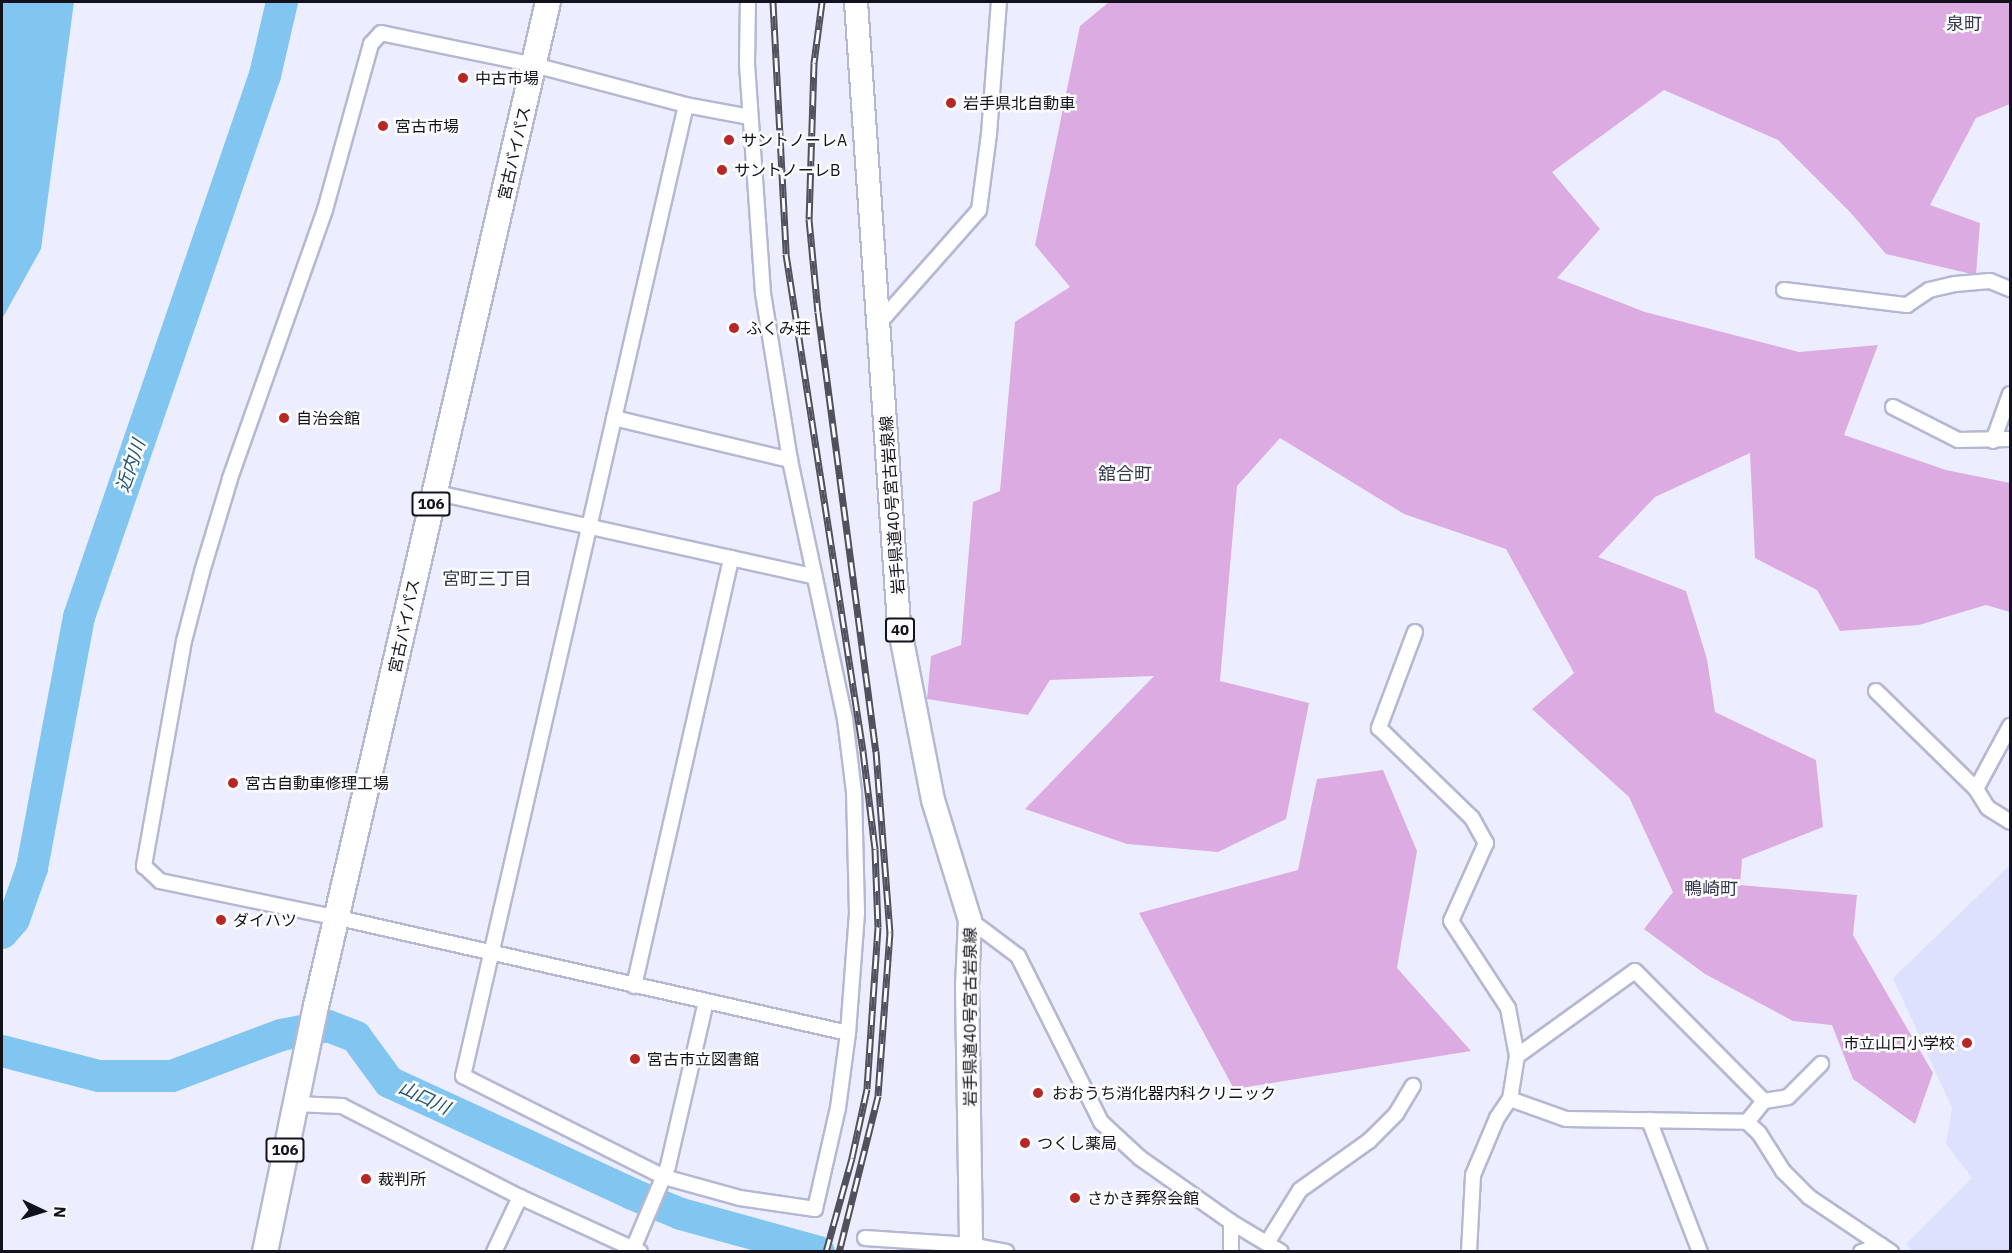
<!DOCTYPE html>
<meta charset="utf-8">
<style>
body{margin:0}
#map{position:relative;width:2012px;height:1253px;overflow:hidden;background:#eceeff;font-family:"IBM Plex Sans","Noto Sans JP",sans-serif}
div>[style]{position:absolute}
.built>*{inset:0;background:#dee1fe}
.forest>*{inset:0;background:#dcabe2}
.water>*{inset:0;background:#81c5f1}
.river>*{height:32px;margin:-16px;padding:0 16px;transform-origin:16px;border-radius:16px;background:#81c5f1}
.roads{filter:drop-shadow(2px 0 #b5b8d3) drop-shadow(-2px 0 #b5b8d3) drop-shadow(0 2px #b5b8d3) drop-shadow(0 -2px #b5b8d3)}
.minor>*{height:14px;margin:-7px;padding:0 7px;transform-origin:7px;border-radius:7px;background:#fff}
.primary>*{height:22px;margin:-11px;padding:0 11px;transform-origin:11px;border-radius:11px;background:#fff}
.trunk>*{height:24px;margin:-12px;padding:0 12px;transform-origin:12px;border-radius:12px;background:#fff}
.rail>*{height:7px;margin-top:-3.5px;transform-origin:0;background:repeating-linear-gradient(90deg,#fcfcfc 0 14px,#50515d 0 28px);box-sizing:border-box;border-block:2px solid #50515d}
.dots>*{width:16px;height:16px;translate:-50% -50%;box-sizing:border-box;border:3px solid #fcfcfc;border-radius:50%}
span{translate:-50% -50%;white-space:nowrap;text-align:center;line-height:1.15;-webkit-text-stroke:5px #fcfcfc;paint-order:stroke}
.shield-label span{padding:2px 4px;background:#fcfcfc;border:2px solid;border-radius:4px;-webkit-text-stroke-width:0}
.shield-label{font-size:15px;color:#11121c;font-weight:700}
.poi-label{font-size:16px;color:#11121c}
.left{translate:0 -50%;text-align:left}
.right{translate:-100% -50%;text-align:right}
.street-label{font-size:16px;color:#11121c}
.neighbourhood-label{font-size:18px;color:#36384d}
.water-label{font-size:18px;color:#1f5371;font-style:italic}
.frame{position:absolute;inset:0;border:3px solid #11121c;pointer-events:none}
.north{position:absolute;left:12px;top:1181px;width:60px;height:60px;-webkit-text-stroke:4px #fcfcfc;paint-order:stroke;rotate:94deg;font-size:16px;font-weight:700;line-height:24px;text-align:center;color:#11121c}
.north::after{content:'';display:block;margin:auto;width:21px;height:27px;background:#11121c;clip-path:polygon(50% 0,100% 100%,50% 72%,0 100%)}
</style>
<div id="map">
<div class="built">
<i style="clip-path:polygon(2010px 865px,2010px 1251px,1912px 1251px,1906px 1244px,1972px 1178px,1946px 1144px,1952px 1108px,1893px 978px)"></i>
</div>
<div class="forest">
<i style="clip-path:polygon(1109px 2px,2010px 2px,2010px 104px,1976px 118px,1930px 205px,1980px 223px,1976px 275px,1886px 254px,1850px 212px,1778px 140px,1664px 90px,1552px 172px,1600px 229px,1557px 278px,1645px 312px,1799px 352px,1878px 345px,1844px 435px,1946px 470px,2010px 483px,2010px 612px,1986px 605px,1919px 625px,1840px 631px,1817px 590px,1755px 558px,1750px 453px,1655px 497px,1598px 557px,1686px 591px,1707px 659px,1715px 712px,1816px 760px,1823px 827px,1742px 859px,1740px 885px,1857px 895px,1853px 935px,1933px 1073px,1915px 1124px,1853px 1079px,1832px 1025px,1793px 1021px,1705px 974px,1644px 929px,1673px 892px,1629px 797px,1532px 709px,1574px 673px,1506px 549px,1404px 514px,1280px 438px,1237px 486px,1220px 681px,1309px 703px,1286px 819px,1218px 852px,1127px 844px,1025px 809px,1154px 676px,1050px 680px,1028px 715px,927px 699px,931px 656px,961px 645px,973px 502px,1000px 491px,1015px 322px,1070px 287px,1035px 245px,1080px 26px)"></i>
<i style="clip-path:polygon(1383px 770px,1417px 851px,1397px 968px,1471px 1051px,1234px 1089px,1139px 913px,1298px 870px,1317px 779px)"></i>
</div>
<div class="water">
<i style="clip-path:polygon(2px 2px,74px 2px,41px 249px,2px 319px)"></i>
</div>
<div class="river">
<i style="left:2px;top:933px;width:18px;rotate:-49deg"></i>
<i style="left:14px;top:919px;width:54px;rotate:-70.6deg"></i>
<i style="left:32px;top:868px;width:255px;rotate:-79.4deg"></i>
<i style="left:79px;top:617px;width:573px;rotate:-71.06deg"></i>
<i style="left:265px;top:75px;width:75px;rotate:-76.9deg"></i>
<i style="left:2px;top:1051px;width:100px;rotate:14.5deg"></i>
<i style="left:99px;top:1076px;width:73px"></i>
<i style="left:172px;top:1076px;width:116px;rotate:-20.6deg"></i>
<i style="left:281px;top:1035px;width:48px;rotate:-10.8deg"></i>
<i style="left:328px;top:1026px;width:30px;rotate:21deg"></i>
<i style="left:356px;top:1037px;width:56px;rotate:53.7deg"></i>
<i style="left:389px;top:1082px;width:268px;rotate:24.7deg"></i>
<i style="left:632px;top:1194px;width:53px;rotate:22.2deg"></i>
<i style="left:681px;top:1214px;width:143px;rotate:15.4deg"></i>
</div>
<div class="roads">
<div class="minor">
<i style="left:686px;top:105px;width:996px;rotate:102.93deg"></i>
<i style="left:463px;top:1076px;width:225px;rotate:26.7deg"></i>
<i style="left:664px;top:1177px;width:79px;rotate:15.4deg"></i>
<i style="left:740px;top:1198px;width:76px;rotate:8.3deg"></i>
<i style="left:815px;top:1209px;width:104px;rotate:-77.2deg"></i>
<i style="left:838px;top:1108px;width:76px;rotate:-82.4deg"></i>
<i style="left:848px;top:1033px;width:120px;rotate:-85.7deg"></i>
<i style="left:857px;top:913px;width:121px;rotate:-91.4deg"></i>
<i style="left:854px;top:792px;width:74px;rotate:-97deg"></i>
<i style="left:845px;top:719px;width:265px;rotate:-102deg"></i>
<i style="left:790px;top:460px;width:169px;rotate:-99.2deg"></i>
<i style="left:763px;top:293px;width:231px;rotate:-94deg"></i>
<i style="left:747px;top:63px;width:61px;rotate:-89.1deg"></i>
<i style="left:750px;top:117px;width:65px;rotate:-169.4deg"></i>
<i style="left:686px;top:105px;width:156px;rotate:-165.2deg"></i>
<i style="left:535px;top:65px;width:157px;rotate:-168.3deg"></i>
<i style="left:381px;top:33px;width:15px;rotate:132deg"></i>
<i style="left:371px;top:44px;width:172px;rotate:105.5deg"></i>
<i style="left:325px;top:210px;width:285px;rotate:109.5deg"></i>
<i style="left:230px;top:479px;width:97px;rotate:106.8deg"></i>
<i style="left:202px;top:572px;width:71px;rotate:104.6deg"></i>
<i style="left:184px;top:641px;width:229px;rotate:100.1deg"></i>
<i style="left:144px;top:866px;width:22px;rotate:43deg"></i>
<i style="left:160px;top:881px;width:183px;rotate:11.7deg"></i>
<i style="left:339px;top:918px;width:522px;rotate:12.73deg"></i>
<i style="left:1784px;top:290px;width:124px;rotate:7deg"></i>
<i style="left:1907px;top:305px;width:27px;rotate:-34deg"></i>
<i style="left:1929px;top:290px;width:27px;rotate:-13deg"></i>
<i style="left:1955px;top:284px;width:35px;rotate:-5deg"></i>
<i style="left:1990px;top:281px;width:22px;rotate:22deg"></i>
<i style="left:880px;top:322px;width:149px;rotate:-48.5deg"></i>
<i style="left:979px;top:210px;width:77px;rotate:-82.5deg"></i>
<i style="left:989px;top:134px;width:132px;rotate:-85.7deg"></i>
<i style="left:1893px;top:407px;width:73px;rotate:26.9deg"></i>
<i style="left:1958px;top:440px;width:52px;rotate:-1.1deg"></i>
<i style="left:614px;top:418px;width:181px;rotate:13.4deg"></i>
<i style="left:1993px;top:441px;width:50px;rotate:-70.1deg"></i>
<i style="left:433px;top:492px;width:391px;rotate:12.5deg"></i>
<i style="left:1415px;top:632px;width:103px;rotate:110.6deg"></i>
<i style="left:1379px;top:728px;width:129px;rotate:44.1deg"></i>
<i style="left:1472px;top:818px;width:29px;rotate:61deg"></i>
<i style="left:1486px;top:843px;width:85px;rotate:114.2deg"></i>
<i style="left:1451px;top:921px;width:104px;rotate:56.8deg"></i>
<i style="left:1508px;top:1008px;width:49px;rotate:79.4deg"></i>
<i style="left:1876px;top:691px;width:140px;rotate:44.4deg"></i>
<i style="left:1976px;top:789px;width:22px;rotate:58deg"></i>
<i style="left:1988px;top:808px;width:26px;rotate:32deg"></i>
<i style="left:1976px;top:789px;width:72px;rotate:-61.6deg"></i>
<i style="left:970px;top:920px;width:60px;rotate:36.9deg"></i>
<i style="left:1018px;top:956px;width:186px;rotate:63.4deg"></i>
<i style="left:1101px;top:1122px;width:53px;rotate:42.7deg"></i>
<i style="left:1140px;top:1158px;width:111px;rotate:35.1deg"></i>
<i style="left:1231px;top:1222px;width:58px;rotate:31deg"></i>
<i style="left:634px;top:986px;width:439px;rotate:-77.2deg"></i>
<i style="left:1510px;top:1099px;width:44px;rotate:-80.8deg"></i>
<i style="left:1517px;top:1056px;width:145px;rotate:-35.8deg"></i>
<i style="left:1635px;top:971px;width:183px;rotate:45.2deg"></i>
<i style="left:1764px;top:1101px;width:27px;rotate:129deg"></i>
<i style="left:1764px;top:1101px;width:24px;rotate:-9deg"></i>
<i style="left:1788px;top:1097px;width:47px;rotate:-45deg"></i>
<i style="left:295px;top:1104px;width:47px;rotate:2.4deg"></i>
<i style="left:342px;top:1106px;width:200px;rotate:27.1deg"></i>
<i style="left:520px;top:1197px;width:132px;rotate:24.6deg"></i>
<i style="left:1649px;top:1120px;width:142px;rotate:68.9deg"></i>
<i style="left:1231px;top:1222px;width:30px;rotate:90deg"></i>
<i style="left:865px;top:1238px;width:106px;rotate:3.8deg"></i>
<i style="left:971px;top:1245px;width:36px;rotate:11deg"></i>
<i style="left:1267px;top:1243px;width:62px;rotate:-58.1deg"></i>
<i style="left:1300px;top:1190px;width:85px;rotate:-35.4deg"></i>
<i style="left:1369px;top:1141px;width:38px;rotate:-45deg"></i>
<i style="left:1396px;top:1114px;width:33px;rotate:-59deg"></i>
<i style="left:633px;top:1249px;width:90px;rotate:-67.1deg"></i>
<i style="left:668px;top:1166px;width:168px;rotate:-77deg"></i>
<i style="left:494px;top:1252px;width:61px;rotate:-64.7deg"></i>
<i style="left:1469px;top:1252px;width:77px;rotate:-87deg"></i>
<i style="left:1473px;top:1175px;width:62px;rotate:-67.2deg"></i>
<i style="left:1497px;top:1118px;width:23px;rotate:-56deg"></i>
<i style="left:1510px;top:1099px;width:59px;rotate:19.7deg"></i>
<i style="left:1566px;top:1119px;width:181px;rotate:0.9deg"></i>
<i style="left:1747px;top:1122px;width:16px;rotate:43deg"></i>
<i style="left:1759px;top:1133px;width:45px;rotate:57.7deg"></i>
<i style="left:1783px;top:1171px;width:37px;rotate:45deg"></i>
<i style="left:1809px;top:1197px;width:99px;rotate:33.9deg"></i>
<i style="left:1861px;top:1252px;width:21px;rotate:-19deg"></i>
</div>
<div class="primary">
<i style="left:856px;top:2px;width:624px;rotate:86.05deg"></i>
<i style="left:899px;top:625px;width:178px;rotate:79deg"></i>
<i style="left:933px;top:800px;width:126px;rotate:72.9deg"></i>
<i style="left:970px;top:920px;width:66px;rotate:92.6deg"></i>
<i style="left:967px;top:986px;width:266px;rotate:89.1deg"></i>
</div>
<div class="trunk">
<i style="left:265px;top:1252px;width:251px;rotate:-78.3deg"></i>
<i style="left:316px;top:1006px;width:1030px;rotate:-76.99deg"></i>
</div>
</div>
<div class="rail">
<i style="left:773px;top:2px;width:252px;rotate:87deg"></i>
<i style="left:786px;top:254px;width:503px;rotate:81.19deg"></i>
<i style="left:863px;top:751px;width:99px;rotate:83deg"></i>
<i style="left:875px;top:849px;width:78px;rotate:87.8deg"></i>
<i style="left:878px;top:927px;width:162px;rotate:93.9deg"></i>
<i style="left:867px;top:1089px;width:71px;rotate:102.3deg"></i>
<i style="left:852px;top:1158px;width:98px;rotate:105.5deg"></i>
<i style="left:822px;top:2px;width:62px;rotate:97.5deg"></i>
<i style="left:814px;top:63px;width:156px;rotate:91.8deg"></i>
<i style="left:809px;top:219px;width:93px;rotate:84.5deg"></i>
<i style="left:818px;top:312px;width:443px;rotate:82.5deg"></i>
<i style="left:876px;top:751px;width:182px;rotate:85.6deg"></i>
<i style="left:890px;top:932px;width:164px;rotate:94.2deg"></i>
<i style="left:878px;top:1096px;width:161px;rotate:104deg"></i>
</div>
<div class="dots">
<i style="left:463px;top:78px;background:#b72726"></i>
<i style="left:951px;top:103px;background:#b72726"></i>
<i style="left:383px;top:126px;background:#b72726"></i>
<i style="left:729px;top:140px;background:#b72726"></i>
<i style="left:722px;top:170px;background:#b72726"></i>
<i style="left:734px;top:328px;background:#b72726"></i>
<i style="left:284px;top:418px;background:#b72726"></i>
<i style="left:233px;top:783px;background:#b72726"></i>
<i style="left:221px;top:920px;background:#b72726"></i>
<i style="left:1967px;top:1043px;background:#b72726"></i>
<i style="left:635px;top:1059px;background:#b72726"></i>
<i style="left:1038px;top:1093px;background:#b72726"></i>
<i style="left:1025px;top:1143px;background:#b72726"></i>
<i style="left:366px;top:1179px;background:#b72726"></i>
<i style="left:1075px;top:1198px;background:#b72726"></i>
</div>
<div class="shield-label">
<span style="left:431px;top:504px">106</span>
<span style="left:900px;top:630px">40</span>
<span style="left:285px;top:1150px">106</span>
</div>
<div class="poi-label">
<span class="left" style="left:475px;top:78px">中古市場</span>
<span class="left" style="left:963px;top:103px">岩手県北自動車</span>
<span class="left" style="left:395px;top:126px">宮古市場</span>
<span class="left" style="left:741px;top:140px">サントノーレA</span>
<span class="left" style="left:734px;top:170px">サントノーレB</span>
<span class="left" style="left:746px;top:328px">ふくみ荘</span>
<span class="left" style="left:296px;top:418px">自治会館</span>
<span class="left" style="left:245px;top:783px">宮古自動車修理工場</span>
<span class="left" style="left:233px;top:920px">ダイハツ</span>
<span class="right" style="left:1955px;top:1043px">市立山口小学校</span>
<span class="left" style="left:647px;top:1059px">宮古市立図書館</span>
<span class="left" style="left:1052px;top:1093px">おおうち消化器内科クリニック</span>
<span class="left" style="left:1037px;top:1143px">つくし薬局</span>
<span class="left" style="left:378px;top:1179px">裁判所</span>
<span class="left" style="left:1087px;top:1198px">さかき葬祭会館</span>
</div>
<div class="street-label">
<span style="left:514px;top:153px;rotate:-77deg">宮古バイパス</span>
<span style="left:892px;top:505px;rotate:-94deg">岩手県道40号宮古岩泉線</span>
<span style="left:404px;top:626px;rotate:-78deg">宮古バイパス</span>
<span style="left:970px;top:1017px;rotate:-90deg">岩手県道40号宮古岩泉線</span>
</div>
<div class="neighbourhood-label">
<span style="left:1964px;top:24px">泉町</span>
<span style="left:1125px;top:474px">舘合町</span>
<span style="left:487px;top:579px">宮町三丁目</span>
<span style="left:1711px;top:889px">鴨崎町</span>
</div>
<div class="water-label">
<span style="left:131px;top:466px;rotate:-71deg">近内川</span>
<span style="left:424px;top:1098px;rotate:25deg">山口川</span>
</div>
<div class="frame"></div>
<div class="north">N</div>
</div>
